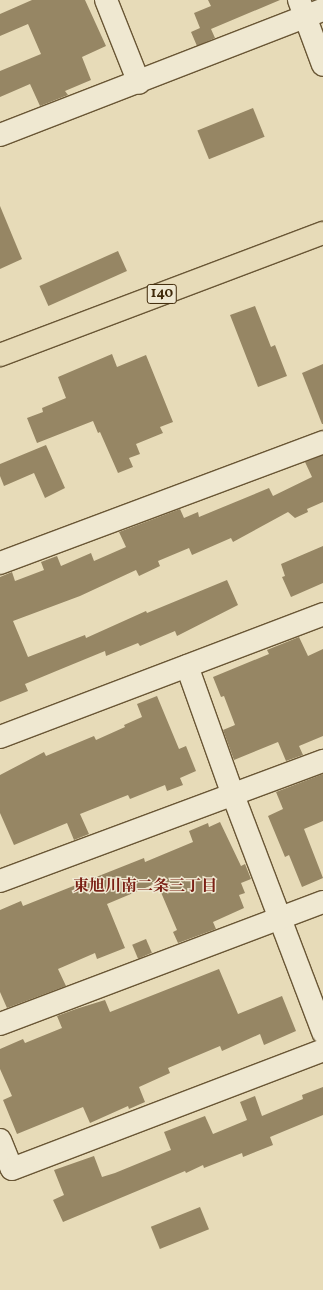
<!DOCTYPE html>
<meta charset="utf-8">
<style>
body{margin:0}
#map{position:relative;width:323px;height:1290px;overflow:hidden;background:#e7dbb8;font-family:Vollkorn,"Noto Serif JP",serif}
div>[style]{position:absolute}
.building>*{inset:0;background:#968664;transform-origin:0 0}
.roads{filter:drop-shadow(1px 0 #695635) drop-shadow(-1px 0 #695635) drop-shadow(0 1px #695635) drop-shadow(0 -1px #695635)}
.street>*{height:22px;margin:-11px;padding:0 11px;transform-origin:11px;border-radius:11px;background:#efe8d1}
.secondary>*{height:22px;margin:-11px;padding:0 11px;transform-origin:11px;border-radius:11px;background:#efe8d1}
.primary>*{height:22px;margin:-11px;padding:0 11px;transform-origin:11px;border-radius:11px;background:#e7dbb8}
span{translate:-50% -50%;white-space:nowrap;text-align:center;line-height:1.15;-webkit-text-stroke:3px #efe8d1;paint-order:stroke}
.shield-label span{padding:1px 3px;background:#efe8d1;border:1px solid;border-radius:3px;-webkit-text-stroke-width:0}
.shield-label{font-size:14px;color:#3f2909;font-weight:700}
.neighbourhood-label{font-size:16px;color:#7a1f14;font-weight:700}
</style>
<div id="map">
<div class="building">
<i style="clip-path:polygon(32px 0,85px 0,106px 46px,82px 57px,91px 80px,65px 91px,68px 95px,40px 106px,30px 84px,0 97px,0 71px,41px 54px,28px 24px,0 36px,0 14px)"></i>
<i style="clip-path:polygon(208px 0,280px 0,211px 29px,215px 38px,197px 46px,191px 32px,200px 28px,194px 13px,211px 6px)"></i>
<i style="left:253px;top:108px;width:31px;height:60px;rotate:68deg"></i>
<i style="clip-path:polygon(0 206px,22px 259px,0 269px)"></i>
<i style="left:118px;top:251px;width:22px;height:86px;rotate:66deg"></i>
<i style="clip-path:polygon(255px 306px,271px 347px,275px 345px,287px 376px,258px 387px,230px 315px)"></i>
<i style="clip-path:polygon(112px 354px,117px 367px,146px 355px,173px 422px,160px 427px,163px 433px,136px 444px,140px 454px,129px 458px,133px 467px,118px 473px,100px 432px,98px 433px,93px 421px,37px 443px,27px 418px,43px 412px,42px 408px,66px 398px,58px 377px)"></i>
<i style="clip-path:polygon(323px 364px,323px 424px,322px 424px,302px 373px)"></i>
<i style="clip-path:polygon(46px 445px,65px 488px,45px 498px,34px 473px,4px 486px,0 476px,0 464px)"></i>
<i style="clip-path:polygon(323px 455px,323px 502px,307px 509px,308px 512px,295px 518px,288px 512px,233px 542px,231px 538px,192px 555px,189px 548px,158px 561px,160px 566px,139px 576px,136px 570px,80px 596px,13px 621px,28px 657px,85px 635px,86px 638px,146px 611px,147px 613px,227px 580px,238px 605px,177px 636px,175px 631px,140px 646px,138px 643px,106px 656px,105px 651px,66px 667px,25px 684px,28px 691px,0 702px,0 577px,12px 572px,15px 581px,44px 570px,41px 562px,57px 556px,61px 566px,91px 553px,94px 561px,126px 547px,119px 532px,180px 509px,184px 518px,198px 512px,199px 517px,269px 488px,273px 496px,312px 477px,305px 462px)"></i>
<i style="clip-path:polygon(323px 546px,323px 583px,291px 597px,282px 577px,285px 576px,281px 564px)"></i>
<i style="clip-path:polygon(299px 637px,308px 656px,323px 649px,323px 736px,299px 746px,303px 755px,286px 761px,278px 742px,234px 760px,223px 730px,235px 725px,224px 696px,221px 697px,213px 677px,269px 654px,267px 650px)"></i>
<i style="clip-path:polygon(157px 696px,179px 749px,186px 746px,196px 771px,180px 778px,183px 785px,167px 791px,165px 785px,130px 799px,128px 795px,80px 814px,89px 834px,74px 840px,67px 823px,14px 845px,0 813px,0 775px,44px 752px,46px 756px,94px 736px,96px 740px,125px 727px,124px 725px,142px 717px,137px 704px)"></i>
<i style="clip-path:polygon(323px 774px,323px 821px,304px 829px,323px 878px,302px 887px,289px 855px,285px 857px,268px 816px,283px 809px,276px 792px)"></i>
<i style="clip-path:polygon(220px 822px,241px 866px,245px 864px,251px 879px,241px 883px,245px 893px,239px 895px,244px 908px,213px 922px,216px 929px,178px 943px,173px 932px,177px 930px,157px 883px,107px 904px,125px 948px,97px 959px,95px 953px,58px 969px,66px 986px,7px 1008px,0 992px,0 910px,21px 901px,23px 906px,144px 858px,145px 862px,193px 842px,189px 831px,208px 823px,209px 827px)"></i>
<i style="left:146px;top:939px;width:15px;height:15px;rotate:67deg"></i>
<i style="clip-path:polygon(219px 969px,238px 1014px,282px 996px,296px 1031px,264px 1045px,260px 1034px,222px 1051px,220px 1046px,168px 1068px,170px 1073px,139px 1087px,145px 1102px,129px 1109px,128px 1106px,90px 1123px,83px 1107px,17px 1134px,3px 1100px,12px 1096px,0 1069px,0 1049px,23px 1039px,25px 1043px,62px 1028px,57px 1016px,76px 1009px,105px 1000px,110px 1012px)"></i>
<i style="clip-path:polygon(323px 1087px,323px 1115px,270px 1137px,273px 1145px,243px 1157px,242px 1153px,204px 1168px,203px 1165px,186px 1173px,185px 1171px,63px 1222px,53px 1200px,64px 1195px,54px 1170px,94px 1156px,102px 1177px,115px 1173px,171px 1150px,164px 1132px,205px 1116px,213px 1134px,247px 1120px,240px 1102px,255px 1096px,262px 1116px,303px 1099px,302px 1095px)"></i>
<i style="left:200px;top:1207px;width:24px;height:53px;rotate:68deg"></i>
</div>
<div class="roads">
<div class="street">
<i style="left:106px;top:0;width:89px;rotate:68.3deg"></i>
<i style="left:0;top:135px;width:346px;rotate:-21.2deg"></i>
<i style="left:0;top:563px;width:345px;rotate:-20.5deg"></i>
<i style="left:187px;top:666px;width:137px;rotate:70.4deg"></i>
<i style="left:233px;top:795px;width:254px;rotate:69.2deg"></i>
<i style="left:0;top:737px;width:346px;rotate:-20.8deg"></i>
<i style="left:0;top:881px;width:345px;rotate:-20.4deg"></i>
<i style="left:0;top:1024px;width:345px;rotate:-20.7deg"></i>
<i style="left:0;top:1140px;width:31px;rotate:68deg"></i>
<i style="left:12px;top:1169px;width:333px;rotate:-20.9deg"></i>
</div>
<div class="secondary">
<i style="left:299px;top:0;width:69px;rotate:69.7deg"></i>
</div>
<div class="primary">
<i style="left:0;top:355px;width:345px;rotate:-20.7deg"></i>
</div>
</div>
<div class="shield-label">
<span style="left:162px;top:294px">140</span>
</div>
<div class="neighbourhood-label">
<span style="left:145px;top:887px">東旭川南二条三丁目</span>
</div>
</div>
